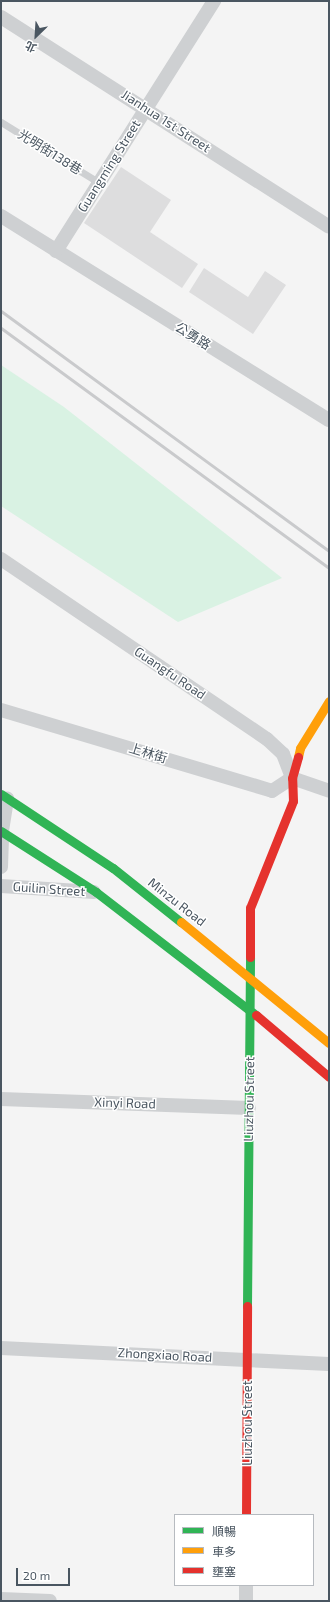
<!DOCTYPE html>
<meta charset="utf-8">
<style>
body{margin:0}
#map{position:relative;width:330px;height:1602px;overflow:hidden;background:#f4f4f4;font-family:"Exo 2","Noto Sans TC",sans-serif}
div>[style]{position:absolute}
.green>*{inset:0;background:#d9f2e3}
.building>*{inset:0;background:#ddddde}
.lane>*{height:7px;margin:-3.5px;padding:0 3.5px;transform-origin:3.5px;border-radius:3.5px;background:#ced0d2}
.street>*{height:14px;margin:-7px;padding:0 7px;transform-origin:7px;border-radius:7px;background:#ced0d2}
.fast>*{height:9px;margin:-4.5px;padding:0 4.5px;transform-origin:4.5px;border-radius:4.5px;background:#30b455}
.slow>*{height:9px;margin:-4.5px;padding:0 4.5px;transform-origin:4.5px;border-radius:4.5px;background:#ff9f0a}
.jam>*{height:9px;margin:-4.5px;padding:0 4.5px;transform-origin:4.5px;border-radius:4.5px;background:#e5322d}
.rail>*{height:3px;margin:-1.5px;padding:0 1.5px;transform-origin:1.5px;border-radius:1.5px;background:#c9cacc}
span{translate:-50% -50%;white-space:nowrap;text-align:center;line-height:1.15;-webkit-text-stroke:3px #fff;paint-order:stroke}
.street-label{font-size:13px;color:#4a5661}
.frame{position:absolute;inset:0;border:2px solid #4a5661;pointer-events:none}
.legend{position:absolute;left:174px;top:1514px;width:140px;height:72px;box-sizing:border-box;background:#fff;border:1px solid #b7bbc0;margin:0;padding:5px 7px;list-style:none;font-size:12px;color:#4a5661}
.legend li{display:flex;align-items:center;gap:8px;height:20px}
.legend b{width:20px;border:1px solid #b7bbc0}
.north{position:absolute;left:16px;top:16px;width:40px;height:40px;-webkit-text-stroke:3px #fff;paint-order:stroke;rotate:205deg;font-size:11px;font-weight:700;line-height:16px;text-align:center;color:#4a5661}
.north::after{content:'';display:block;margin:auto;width:14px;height:18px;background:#4a5661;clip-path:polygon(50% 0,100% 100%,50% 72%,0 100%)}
.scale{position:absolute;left:16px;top:1568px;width:54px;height:18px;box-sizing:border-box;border:2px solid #4a5661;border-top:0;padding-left:5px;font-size:12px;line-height:14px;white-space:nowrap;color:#4a5661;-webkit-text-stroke:3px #fff;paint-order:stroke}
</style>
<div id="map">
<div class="green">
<i style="clip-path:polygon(1px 365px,64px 407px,282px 578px,178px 622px,1px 506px)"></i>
</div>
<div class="building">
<i style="clip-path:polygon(121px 167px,171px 200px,150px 232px,198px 264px,182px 288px,84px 223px)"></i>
<i style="clip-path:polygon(204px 268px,248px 297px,265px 271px,286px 285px,253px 334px,189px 292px)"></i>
</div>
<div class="lane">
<i style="left:1px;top:122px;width:114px;rotate:31.7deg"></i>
</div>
<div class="street">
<i style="left:1px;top:17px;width:389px;rotate:32.6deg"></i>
<i style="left:1px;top:216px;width:386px;rotate:31.9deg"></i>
<i style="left:56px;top:251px;width:296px;rotate:-57.7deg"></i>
<i style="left:1px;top:559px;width:321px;rotate:34.1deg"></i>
<i style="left:267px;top:739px;width:22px;rotate:43deg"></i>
<i style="left:283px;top:754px;width:26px;rotate:69deg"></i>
<i style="left:292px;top:778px;width:39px;rotate:19deg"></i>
<i style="left:1px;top:710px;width:283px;rotate:16.6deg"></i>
<i style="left:272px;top:791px;width:24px;rotate:-33deg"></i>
<i style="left:1px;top:867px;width:36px;rotate:-88deg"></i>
<i style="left:2px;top:831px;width:33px;rotate:-81deg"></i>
<i style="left:1px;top:886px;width:93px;rotate:3.7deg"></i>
<i style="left:1px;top:1099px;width:248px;rotate:2.1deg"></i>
<i style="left:1px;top:1348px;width:328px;rotate:2.8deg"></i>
<i style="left:1px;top:1599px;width:49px;rotate:2.3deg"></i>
<i style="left:246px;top:1601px;width:16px;rotate:-90deg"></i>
</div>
<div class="fast">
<i style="left:1px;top:794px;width:134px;rotate:33.5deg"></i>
<i style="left:113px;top:868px;width:87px;rotate:38.5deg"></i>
<i style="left:1px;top:831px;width:113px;rotate:32.7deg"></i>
<i style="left:96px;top:892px;width:202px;rotate:37.6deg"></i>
<i style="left:247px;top:1306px;width:349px;rotate:-89.5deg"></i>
</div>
<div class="slow">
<i style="left:298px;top:757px;width:9px;rotate:-77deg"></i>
<i style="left:300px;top:748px;width:55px;rotate:-58.3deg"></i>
<i style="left:181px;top:922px;width:191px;rotate:39.3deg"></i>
</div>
<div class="jam">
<i style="left:250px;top:957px;width:49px;rotate:-90deg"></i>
<i style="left:250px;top:908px;width:115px;rotate:-68.1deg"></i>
<i style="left:293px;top:801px;width:23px;rotate:-92deg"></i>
<i style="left:292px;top:778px;width:22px;rotate:-74deg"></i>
<i style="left:256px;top:1015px;width:96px;rotate:40.3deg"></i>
<i style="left:246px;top:1515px;width:209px;rotate:-89.7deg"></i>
</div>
<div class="rail">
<i style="left:1px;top:311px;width:406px;rotate:36.2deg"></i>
<i style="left:1px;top:328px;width:406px;rotate:36.2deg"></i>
</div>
<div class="street-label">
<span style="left:166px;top:121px;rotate:33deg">Jianhua 1st Street</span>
<span style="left:50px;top:152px;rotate:32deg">光明街138巷</span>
<span style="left:109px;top:166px;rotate:-58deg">Guangming Street</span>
<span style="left:193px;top:336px;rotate:32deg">公勇路</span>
<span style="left:170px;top:673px;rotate:34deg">Guangfu Road</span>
<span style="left:148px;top:753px;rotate:17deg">上林街</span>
<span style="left:49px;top:889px;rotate:4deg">Guilin Street</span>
<span style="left:177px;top:902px;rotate:38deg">Minzu Road</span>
<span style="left:249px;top:1099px;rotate:-89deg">Liuzhou Street</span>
<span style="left:125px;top:1103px;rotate:2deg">Xinyi Road</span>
<span style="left:165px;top:1355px;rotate:3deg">Zhongxiao Road</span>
<span style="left:247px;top:1423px;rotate:-90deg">Liuzhou Street</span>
</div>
<div class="frame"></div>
<ul class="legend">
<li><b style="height:5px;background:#30b455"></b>順暢</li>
<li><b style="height:5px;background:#ff9f0a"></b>車多</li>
<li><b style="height:5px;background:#e5322d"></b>壅塞</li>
</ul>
<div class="north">北</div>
<div class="scale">20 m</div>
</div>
